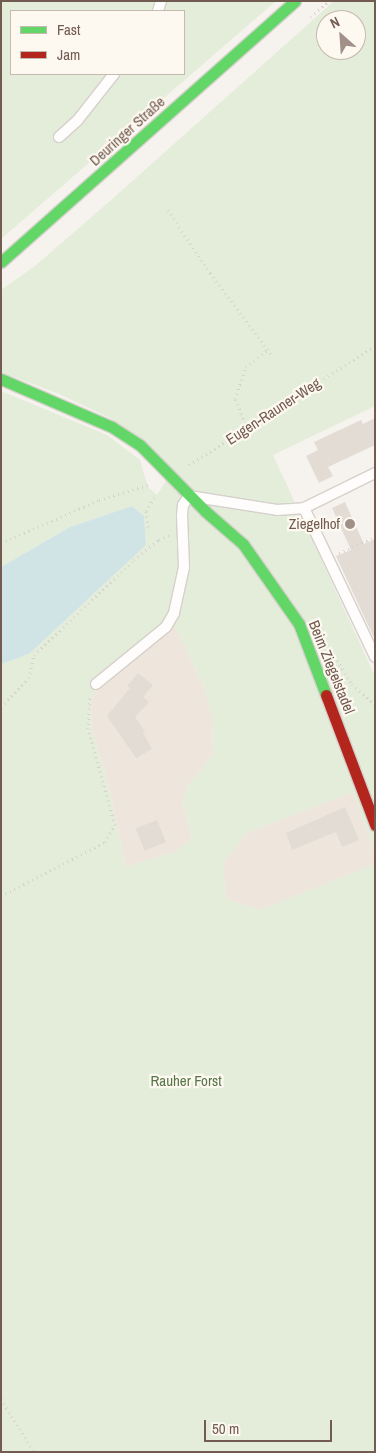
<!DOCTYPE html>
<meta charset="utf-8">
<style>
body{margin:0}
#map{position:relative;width:376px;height:1453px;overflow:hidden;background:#f6f3ee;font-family:"Archivo Narrow",sans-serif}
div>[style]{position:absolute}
.residential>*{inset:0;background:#eee5dc}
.green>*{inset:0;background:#e4ecda}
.water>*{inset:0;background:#d0e4e6}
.building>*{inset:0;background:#e3dcd5;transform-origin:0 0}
.path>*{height:3px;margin-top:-1.5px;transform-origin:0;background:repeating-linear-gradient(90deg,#d7d1cd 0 1px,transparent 0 5px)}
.roads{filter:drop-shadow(1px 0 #d6d0cc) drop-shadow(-1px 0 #d6d0cc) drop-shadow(0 1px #d6d0cc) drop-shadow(0 -1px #d6d0cc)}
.lane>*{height:10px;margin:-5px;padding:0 5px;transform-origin:5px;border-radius:5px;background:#fefdfc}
.fast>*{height:11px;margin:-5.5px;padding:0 5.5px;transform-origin:5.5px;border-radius:5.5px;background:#63d668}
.jam>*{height:11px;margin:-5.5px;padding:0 5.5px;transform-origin:5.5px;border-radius:5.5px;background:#b3261e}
.dots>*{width:14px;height:14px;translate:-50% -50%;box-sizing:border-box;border:2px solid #fdf8f0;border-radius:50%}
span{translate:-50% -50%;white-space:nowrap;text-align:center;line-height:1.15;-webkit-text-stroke:4.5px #fdf8f0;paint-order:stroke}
.street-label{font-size:15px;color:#725b50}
.poi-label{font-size:15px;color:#725b50}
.right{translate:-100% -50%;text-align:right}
.park-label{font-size:15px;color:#577749}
.frame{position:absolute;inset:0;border:2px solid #725b50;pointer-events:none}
.legend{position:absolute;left:10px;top:10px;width:175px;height:65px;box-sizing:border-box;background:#fdf8f0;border:1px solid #c5b9b0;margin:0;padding:6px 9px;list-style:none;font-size:15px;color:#725b50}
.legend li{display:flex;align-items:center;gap:10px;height:25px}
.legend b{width:25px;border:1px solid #c5b9b0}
.north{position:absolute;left:316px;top:10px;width:50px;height:50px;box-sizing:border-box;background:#fdf8f0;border:1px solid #c5b9b0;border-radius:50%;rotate:334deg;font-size:14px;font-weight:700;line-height:20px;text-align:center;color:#725b50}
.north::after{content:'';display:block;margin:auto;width:18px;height:22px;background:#a09087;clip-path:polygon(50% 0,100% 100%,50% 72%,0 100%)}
.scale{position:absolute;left:204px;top:1420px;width:128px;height:22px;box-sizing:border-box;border:2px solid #725b50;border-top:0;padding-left:6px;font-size:15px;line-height:18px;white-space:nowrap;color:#725b50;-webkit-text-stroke:4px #fdf8f0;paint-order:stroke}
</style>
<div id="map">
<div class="residential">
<i style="clip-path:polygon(175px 626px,204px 687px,212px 715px,213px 755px,189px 784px,182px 802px,188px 820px,191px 840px,176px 851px,126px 867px,107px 778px,92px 730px,91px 701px,96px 689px)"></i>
<i style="clip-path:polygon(353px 792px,375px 853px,375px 864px,260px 910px,226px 899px,223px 864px,246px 833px)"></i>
</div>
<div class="green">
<i style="clip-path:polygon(evenodd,1px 1px,276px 1px,1px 239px,1px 1px,11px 11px,184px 11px,184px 74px,11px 74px,11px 11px)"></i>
<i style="clip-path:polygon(evenodd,334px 1px,375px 1px,375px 406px,273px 455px,375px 676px,375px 853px,353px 792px,246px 833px,223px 864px,226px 899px,260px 910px,375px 864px,375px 1452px,1px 1452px,1px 664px,29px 654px,146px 545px,144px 516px,132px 506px,70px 527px,1px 567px,1px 391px,107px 435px,140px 460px,148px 487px,157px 495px,167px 479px,172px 476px,168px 464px,140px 438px,108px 417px,59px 394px,1px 372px,1px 290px,35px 266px,110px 201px,334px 1px,326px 20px,356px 20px,356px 50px,326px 50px,326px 20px,334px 1px,175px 626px,204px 687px,212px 715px,213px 755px,189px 784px,182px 802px,188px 820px,191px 840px,176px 851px,126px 867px,107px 778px,92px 730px,91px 701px,96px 689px,175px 626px)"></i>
</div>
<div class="water">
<i style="clip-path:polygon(132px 506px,144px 516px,146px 545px,29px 654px,1px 664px,1px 567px,70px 527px)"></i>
</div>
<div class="building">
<i style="clip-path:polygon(375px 418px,375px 445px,328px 467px,333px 476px,319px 483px,306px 456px,318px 450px,314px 442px,361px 420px,363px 424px)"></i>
<i style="clip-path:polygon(345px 502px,364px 544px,375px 539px,375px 640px,336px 556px,351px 550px,332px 508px)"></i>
<i style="clip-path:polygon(138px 673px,153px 685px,143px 697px,149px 702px,135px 717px,145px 732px,143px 733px,152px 749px,136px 758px,107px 716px,130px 688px,127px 686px)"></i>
<i style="clip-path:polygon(345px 807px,359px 840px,342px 847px,336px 832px,292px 850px,286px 833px)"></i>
<i style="left:157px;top:820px;width:24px;height:23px;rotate:68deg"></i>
</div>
<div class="path">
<i style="left:311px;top:17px;width:24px;rotate:-42deg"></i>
<i style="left:168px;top:210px;width:76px;rotate:56.3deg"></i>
<i style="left:210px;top:273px;width:104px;rotate:53.2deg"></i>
<i style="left:247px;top:428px;width:31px;rotate:-112deg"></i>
<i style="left:235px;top:399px;width:34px;rotate:-71deg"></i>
<i style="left:246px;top:367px;width:28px;rotate:-38deg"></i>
<i style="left:189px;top:465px;width:221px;rotate:-32.6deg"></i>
<i style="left:148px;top:527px;width:16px;rotate:-97deg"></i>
<i style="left:146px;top:511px;width:19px;rotate:-58deg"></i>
<i style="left:1px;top:543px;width:107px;rotate:-23.7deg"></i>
<i style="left:99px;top:500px;width:54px;rotate:-17.1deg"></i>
<i style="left:339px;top:553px;width:39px;rotate:-24deg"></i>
<i style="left:337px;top:660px;width:28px;rotate:58deg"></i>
<i style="left:352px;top:684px;width:31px;rotate:42deg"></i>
<i style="left:1px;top:707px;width:40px;rotate:-46deg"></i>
<i style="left:29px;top:678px;width:24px;rotate:-78deg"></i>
<i style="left:34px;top:655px;width:138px;rotate:-43.5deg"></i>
<i style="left:134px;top:560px;width:32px;rotate:-39deg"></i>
<i style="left:159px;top:540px;width:13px;rotate:-27deg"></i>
<i style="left:1px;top:896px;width:117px;rotate:-27.4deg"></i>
<i style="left:105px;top:842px;width:20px;rotate:-60deg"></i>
<i style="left:115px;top:825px;width:100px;rotate:-105.7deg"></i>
<i style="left:88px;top:729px;width:34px;rotate:-87deg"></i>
<i style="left:1px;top:1399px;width:62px;rotate:58.1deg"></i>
</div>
<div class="roads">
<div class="lane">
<i style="left:158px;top:11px;width:10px;rotate:-73deg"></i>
<i style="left:59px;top:137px;width:24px;rotate:-42deg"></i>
<i style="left:77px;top:121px;width:60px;rotate:-51.8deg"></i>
<i style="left:304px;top:508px;width:165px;rotate:64.5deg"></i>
<i style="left:96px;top:684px;width:90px;rotate:-39.2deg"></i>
<i style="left:166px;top:627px;width:16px;rotate:-60deg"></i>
<i style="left:174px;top:613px;width:47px;rotate:-77.7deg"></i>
<i style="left:184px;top:567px;width:51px;rotate:-92.2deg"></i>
<i style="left:182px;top:516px;width:11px;rotate:-85deg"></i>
<i style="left:183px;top:505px;width:11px;rotate:-56deg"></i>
<i style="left:189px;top:496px;width:89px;rotate:9deg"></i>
<i style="left:277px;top:510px;width:27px;rotate:-4deg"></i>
<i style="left:304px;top:508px;width:79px;rotate:-26.2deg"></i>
</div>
<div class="fast">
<i style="left:1px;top:262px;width:393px;rotate:-41.6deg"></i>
<i style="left:1px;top:379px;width:121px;rotate:23.4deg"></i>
<i style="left:112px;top:427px;width:33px;rotate:33deg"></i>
<i style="left:140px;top:445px;width:93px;rotate:45.4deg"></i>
<i style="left:205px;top:511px;width:50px;rotate:41deg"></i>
<i style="left:243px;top:544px;width:98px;rotate:55deg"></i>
<i style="left:299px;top:624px;width:76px;rotate:69.2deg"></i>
</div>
<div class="jam">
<i style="left:326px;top:695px;width:139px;rotate:69.3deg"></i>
</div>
</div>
<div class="dots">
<i style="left:350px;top:524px;background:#a09087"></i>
</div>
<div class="street-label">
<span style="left:127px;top:131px;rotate:-42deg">Deuringer Straße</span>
<span style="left:273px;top:411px;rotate:-33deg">Eugen-Rauner-Weg</span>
<span style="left:332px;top:667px;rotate:68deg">Beim Ziegelstadel</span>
</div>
<div class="poi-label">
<span class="right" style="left:340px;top:524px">Ziegelhof</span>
</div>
<div class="park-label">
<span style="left:186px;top:1081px">Rauher Forst</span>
</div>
<div class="frame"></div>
<ul class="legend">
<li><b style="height:6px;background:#63d668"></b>Fast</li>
<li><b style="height:6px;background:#b3261e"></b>Jam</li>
</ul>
<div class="north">N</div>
<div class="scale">50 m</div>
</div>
